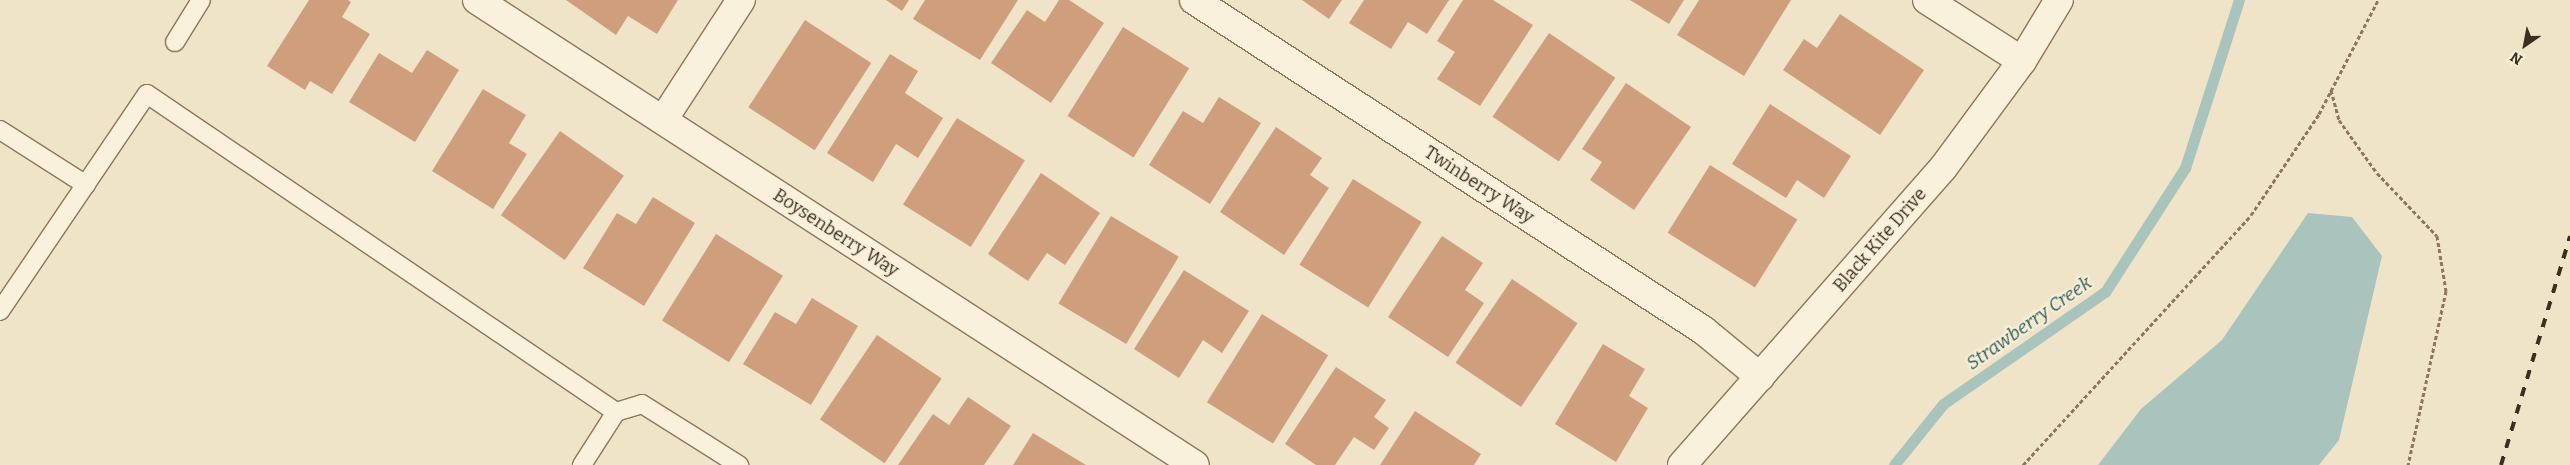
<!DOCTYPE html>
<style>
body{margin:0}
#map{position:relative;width:2570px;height:465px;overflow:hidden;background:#f0e4c8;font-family:Bitter,serif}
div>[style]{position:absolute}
.water>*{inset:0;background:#a9c4bc}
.stream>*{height:11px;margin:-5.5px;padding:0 5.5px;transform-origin:5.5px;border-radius:5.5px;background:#a9c4bc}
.building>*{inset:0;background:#cf9f7d;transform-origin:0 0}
.path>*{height:3px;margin-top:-1.5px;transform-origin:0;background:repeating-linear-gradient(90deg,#8d765c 0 4px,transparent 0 6.5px)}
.roads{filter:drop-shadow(1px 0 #8d765c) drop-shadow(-1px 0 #8d765c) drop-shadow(0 1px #8d765c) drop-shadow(0 -1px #8d765c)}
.service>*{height:18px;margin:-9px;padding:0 9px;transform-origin:9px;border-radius:9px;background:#faf1dc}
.minor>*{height:28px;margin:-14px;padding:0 14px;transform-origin:14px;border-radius:14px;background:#faf1dc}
.rail>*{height:4px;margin-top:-2px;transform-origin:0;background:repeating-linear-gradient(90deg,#3d2e20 0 9px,transparent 0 18px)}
span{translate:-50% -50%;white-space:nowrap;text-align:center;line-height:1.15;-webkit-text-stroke:4px #f7eed8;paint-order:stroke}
.street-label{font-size:18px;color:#3d2e20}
.water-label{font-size:19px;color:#2f5d5a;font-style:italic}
.north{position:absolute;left:2500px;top:20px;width:50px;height:50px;-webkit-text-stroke:4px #f7eed8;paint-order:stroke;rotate:213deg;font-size:14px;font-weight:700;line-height:20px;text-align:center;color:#3d2e20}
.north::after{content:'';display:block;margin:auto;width:18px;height:22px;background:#3d2e20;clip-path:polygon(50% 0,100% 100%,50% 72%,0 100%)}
</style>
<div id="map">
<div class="water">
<i style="clip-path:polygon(2308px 213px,2352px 217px,2382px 256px,2339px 440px,2319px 465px,2098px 465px,2141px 409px,2222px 340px)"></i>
</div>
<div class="stream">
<i style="left:1894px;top:465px;width:78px;rotate:-51.2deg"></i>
<i style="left:1943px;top:404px;width:197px;rotate:-34.7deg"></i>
<i style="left:2105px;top:292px;width:148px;rotate:-57.2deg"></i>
<i style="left:2185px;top:168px;width:176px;rotate:-72.2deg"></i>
</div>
<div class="building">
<i style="clip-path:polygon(309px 0,348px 0,351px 2px,342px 17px,370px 34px,332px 94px,310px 81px,305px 90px,267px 66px)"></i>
<i style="clip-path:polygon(566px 0,678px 0,657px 34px,628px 16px,616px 35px)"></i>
<i style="clip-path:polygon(886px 0,909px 0,902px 11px)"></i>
<i style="clip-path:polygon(925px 0,1018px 0,980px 60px,913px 19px)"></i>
<i style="clip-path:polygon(1059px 0,1069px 0,1104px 23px,1051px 103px,991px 63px,1027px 10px,1045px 22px)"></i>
<i style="clip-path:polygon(1302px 0,1342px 0,1329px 19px)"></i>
<i style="clip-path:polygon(1364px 0,1449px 0,1427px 34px,1408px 22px,1391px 49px,1349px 23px)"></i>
<i style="clip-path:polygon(1463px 0,1493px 0,1533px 25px,1480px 106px,1437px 79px,1455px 52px,1437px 41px)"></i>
<i style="clip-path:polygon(1630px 0,1684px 0,1669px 24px)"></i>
<i style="clip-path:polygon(1699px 0,1791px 0,1744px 76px,1677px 35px)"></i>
<i style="clip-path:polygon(1840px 14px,1924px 70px,1880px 135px,1783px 70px,1804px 39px,1817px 48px)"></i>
<i style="left:805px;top:20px;width:79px;height:104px;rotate:33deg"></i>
<i style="left:1123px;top:27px;width:78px;height:105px;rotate:32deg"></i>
<i style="left:1549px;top:33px;width:80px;height:101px;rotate:34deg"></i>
<i style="clip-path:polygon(427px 50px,459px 70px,415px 142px,349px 102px,379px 53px,412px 73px)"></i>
<i style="clip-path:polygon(890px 54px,918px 71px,905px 93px,943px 118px,918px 158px,896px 144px,873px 182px,827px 153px)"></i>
<i style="clip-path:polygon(1626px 83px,1691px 127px,1634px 210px,1590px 180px,1602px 162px,1582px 149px)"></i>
<i style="clip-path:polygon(483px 89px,526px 115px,509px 143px,527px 154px,493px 209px,432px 171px)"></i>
<i style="clip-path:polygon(1219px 97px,1261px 123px,1210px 204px,1149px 165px,1183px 111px,1203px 123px)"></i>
<i style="clip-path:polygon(1770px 104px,1851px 156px,1824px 198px,1797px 180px,1786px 198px,1732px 164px)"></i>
<i style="left:957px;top:118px;width:80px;height:102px;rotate:32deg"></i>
<i style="clip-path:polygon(1276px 127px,1322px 158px,1310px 175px,1329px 188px,1284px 255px,1220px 212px)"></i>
<i style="left:560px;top:131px;width:78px;height:103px;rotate:35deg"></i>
<i style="left:1710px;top:165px;width:103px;height:80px;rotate:32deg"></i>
<i style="clip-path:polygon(1041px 173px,1100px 213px,1065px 265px,1047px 253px,1028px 281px,988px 254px)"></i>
<i style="left:1353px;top:179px;width:81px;height:101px;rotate:32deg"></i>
<i style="clip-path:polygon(653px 197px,695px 223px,644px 306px,583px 268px,617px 213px,636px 224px)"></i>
<i style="left:1111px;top:216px;width:79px;height:102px;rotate:31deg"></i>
<i style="left:716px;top:234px;width:79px;height:102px;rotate:32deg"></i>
<i style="clip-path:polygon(1442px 236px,1483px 263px,1465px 290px,1484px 303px,1448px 357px,1388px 317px)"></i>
<i style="clip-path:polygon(1184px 270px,1249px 311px,1222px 353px,1203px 340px,1179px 378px,1134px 349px)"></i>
<i style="left:1512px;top:279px;width:79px;height:101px;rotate:34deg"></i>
<i style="clip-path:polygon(812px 298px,858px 326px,811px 405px,743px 364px,775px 312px,796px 324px)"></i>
<i style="left:1262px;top:314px;width:78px;height:104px;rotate:32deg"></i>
<i style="left:877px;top:335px;width:78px;height:102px;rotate:34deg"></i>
<i style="clip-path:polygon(1603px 344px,1645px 369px,1629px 396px,1648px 408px,1616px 462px,1555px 424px)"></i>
<i style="clip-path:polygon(1336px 367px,1386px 400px,1374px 417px,1389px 428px,1374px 450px,1354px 437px,1335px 465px,1316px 465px,1285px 444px)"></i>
<i style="clip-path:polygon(968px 397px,1011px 426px,984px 465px,898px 465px,933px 414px,949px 425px)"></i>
<i style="clip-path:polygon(1415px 411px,1481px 454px,1474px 465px,1380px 465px)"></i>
<i style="clip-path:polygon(1033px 433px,1086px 465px,1013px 465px)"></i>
</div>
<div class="path">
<i style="left:2331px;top:90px;width:31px;rotate:75deg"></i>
<i style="left:2339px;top:120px;width:65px;rotate:54.4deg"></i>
<i style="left:2377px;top:173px;width:87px;rotate:46.4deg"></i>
<i style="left:2437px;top:236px;width:56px;rotate:80.7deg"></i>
<i style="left:2446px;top:291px;width:178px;rotate:102.3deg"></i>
<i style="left:2023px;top:465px;width:338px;rotate:-47.6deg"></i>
<i style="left:2251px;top:215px;width:122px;rotate:-56deg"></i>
<i style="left:2319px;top:114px;width:128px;rotate:-62.6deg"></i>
</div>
<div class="roads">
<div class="service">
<i style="left:175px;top:42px;width:49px;rotate:-58.2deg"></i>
<i style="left:0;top:130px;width:102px;rotate:32.6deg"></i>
<i style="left:0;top:311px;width:262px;rotate:-55.9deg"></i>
<i style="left:147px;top:94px;width:567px;rotate:34.14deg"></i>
<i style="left:616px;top:412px;width:27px;rotate:-17deg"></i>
<i style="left:642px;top:404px;width:115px;rotate:32.2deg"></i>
<i style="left:582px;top:465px;width:63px;rotate:-57.3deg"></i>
</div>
<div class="minor">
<i style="left:477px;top:0;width:855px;rotate:32.93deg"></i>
<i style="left:1194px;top:0;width:607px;rotate:32.96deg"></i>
<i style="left:1703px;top:330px;width:74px;rotate:39.5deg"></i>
<i style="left:1927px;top:0;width:113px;rotate:32.7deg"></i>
<i style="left:663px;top:120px;width:143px;rotate:-57deg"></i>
<i style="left:1682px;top:465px;width:395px;rotate:-48.7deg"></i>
<i style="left:1943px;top:168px;width:133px;rotate:-53.6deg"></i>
<i style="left:2022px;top:61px;width:71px;rotate:-58.8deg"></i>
</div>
</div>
<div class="rail">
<i style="left:2501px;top:465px;width:239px;rotate:-73.2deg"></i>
</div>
<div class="street-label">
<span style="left:1479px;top:185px;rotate:33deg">Twinberry Way</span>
<span style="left:836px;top:233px;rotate:33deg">Boysenberry Way</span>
<span style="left:1880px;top:240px;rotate:-49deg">Black Kite Drive</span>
</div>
<div class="water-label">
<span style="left:2029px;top:323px;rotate:-35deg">Strawberry Creek</span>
</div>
<div class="north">N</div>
</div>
